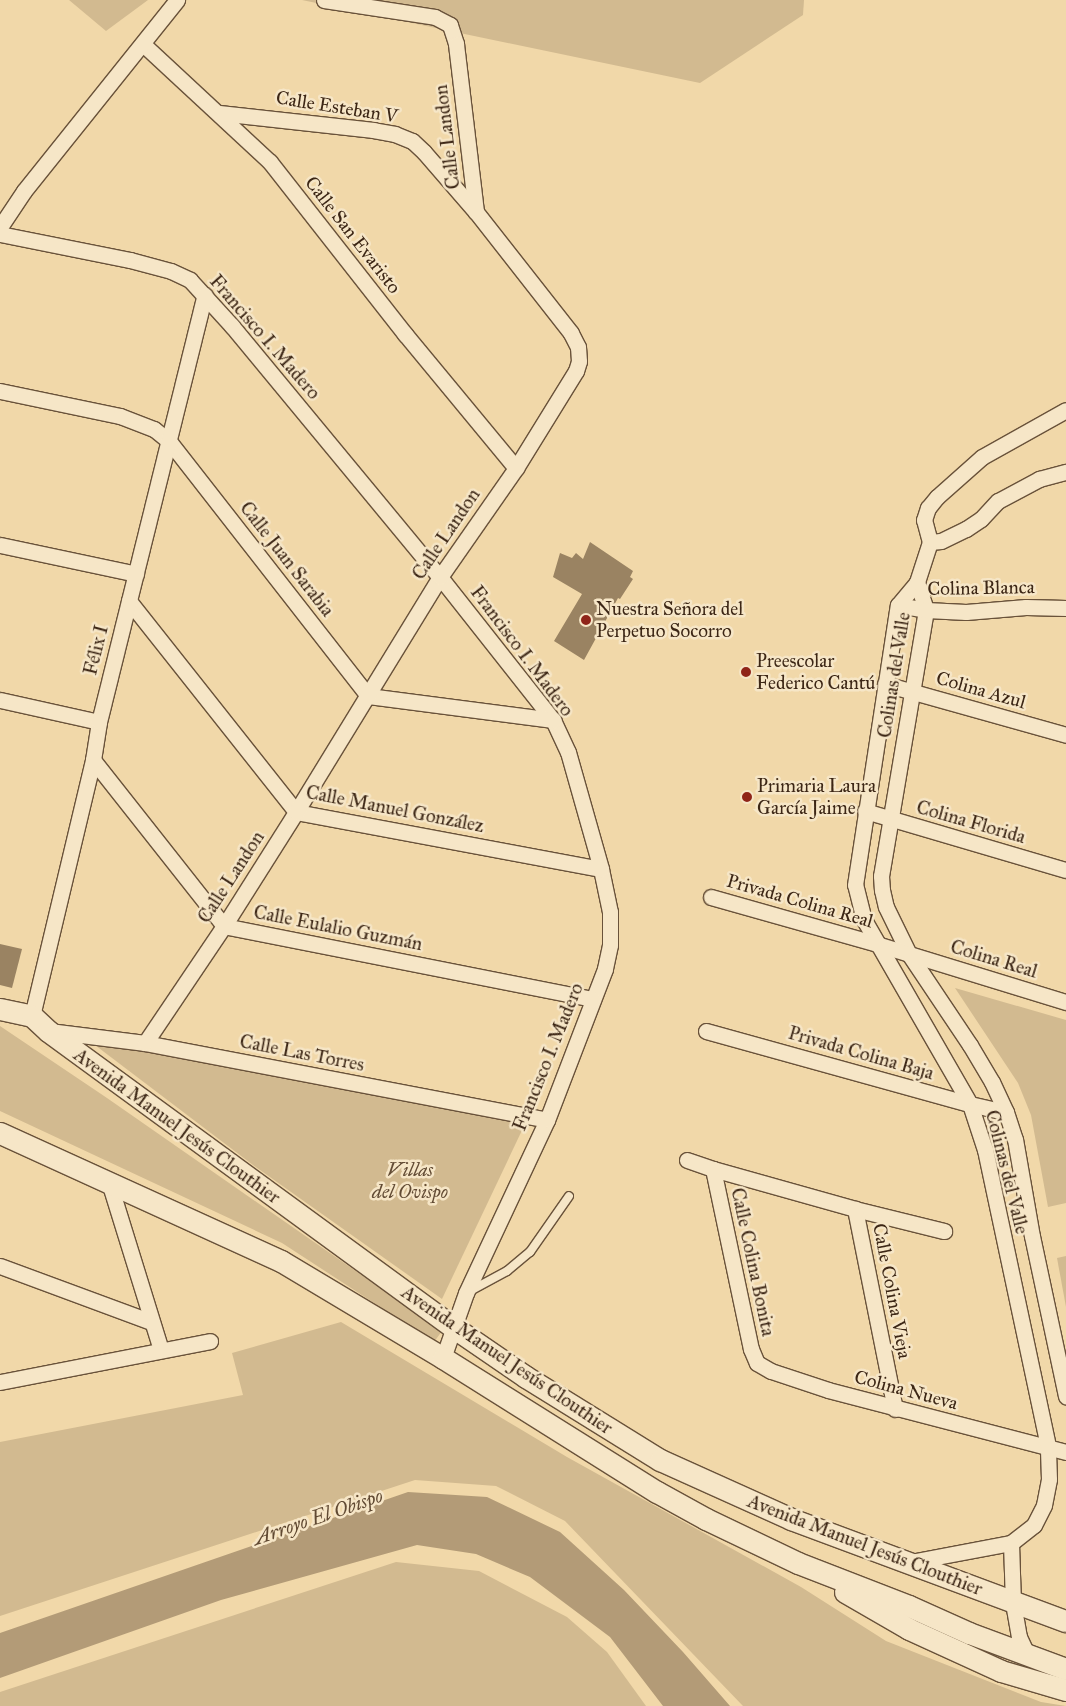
<!DOCTYPE html>
<meta charset="utf-8">
<style>
body{margin:0}
#map{position:relative;width:1066px;height:1706px;overflow:hidden;background:#f1d8a9;font-family:"IM FELL Great Primer",serif}
div>[style]{position:absolute}
.green>*{inset:0;background:#d2ba90}
.water>*{inset:0;background:#b39b77}
.building>*{inset:0;background:#9a8362}
.roads{filter:drop-shadow(1px 0 #69523a) drop-shadow(-1px 0 #69523a) drop-shadow(0 1px #69523a) drop-shadow(0 -1px #69523a)}
.lane>*{height:8px;margin:-4px;padding:0 4px;transform-origin:4px;border-radius:4px;background:#f6e6c7}
.street>*{height:15px;margin:-7.5px;padding:0 7.5px;transform-origin:7.5px;border-radius:7.5px;background:#f6e6c7}
.secondary>*{height:21px;margin:-10.5px;padding:0 10.5px;transform-origin:10.5px;border-radius:10.5px;background:#f6e6c7}
.dots>*{width:14px;height:14px;translate:-50% -50%;box-sizing:border-box;border:2px solid #f6e6c7;border-radius:50%}
span{translate:-50% -50%;white-space:nowrap;text-align:center;line-height:1.15;-webkit-text-stroke:5px #f6e6c7;paint-order:stroke}
.street-label{font-size:19px;color:#3c2615}
.poi-label{font-size:19px;color:#3c2615}
.left{translate:0 -50%;text-align:left}
.park-label{font-size:19px;color:#624b34;font-style:italic}
.water-label{font-size:20px;color:#604932;font-style:italic}
</style>
<div id="map">
<div class="green">
<i style="clip-path:polygon(69px 0,148px 0,106px 31px)"></i>
<i style="clip-path:polygon(302px 0,804px 0,803px 15px,700px 83px)"></i>
<i style="clip-path:polygon(955px 988px,1066px 1020px,1066px 1203px,1048px 1207px,1031px 1115px,1018px 1083px)"></i>
<i style="clip-path:polygon(0 1026px,107px 1098px,442px 1331px,434px 1342px,282px 1243px,0 1111px)"></i>
<i style="clip-path:polygon(87px 1039px,525px 1124px,442px 1299px,253px 1165px)"></i>
<i style="clip-path:polygon(1066px 1256px,1066px 1307px,1057px 1258px)"></i>
<i style="clip-path:polygon(341px 1322px,567px 1457px,801px 1587px,886px 1641px,1041px 1702px,1066px 1706px,743px 1706px,565px 1521px,496px 1486px,415px 1480px,0 1616px,0 1442px,243px 1395px,232px 1353px)"></i>
<i style="clip-path:polygon(396px 1562px,479px 1571px,567px 1617px,607px 1652px,646px 1706px,0 1706px,0 1692px)"></i>
</div>
<div class="water">
<i style="clip-path:polygon(408px 1492px,487px 1497px,560px 1532px,624px 1590px,683px 1652px,730px 1706px,663px 1706px,610px 1637px,530px 1577px,476px 1554px,417px 1545px,221px 1600px,0 1678px,0 1633px)"></i>
</div>
<div class="building">
<i style="clip-path:polygon(590px 542px,633px 571px,630px 577px,633px 579px,620px 599px,618px 598px,584px 660px,554px 641px,582px 594px,553px 577px,560px 553px,572px 558px,576px 553px,583px 559px)"></i>
<i style="clip-path:polygon(0 944px,22px 949px,12px 988px,0 985px)"></i>
</div>
<div class="roads">
<div class="lane">
<i style="left:470px;top:1291px;width:42px;rotate:-28.4deg"></i>
<i style="left:507px;top:1271px;width:30px;rotate:-40deg"></i>
<i style="left:530px;top:1252px;width:68px;rotate:-55.1deg"></i>
</div>
<div class="street">
<i style="left:324px;top:0;width:112px;rotate:8.7deg"></i>
<i style="left:435px;top:17px;width:17px;rotate:28deg"></i>
<i style="left:450px;top:25px;width:20px;rotate:72deg"></i>
<i style="left:456px;top:44px;width:169px;rotate:83.2deg"></i>
<i style="left:143px;top:44px;width:173px;rotate:42.9deg"></i>
<i style="left:270px;top:162px;width:219px;rotate:51.9deg"></i>
<i style="left:405px;top:334px;width:174px;rotate:50.4deg"></i>
<i style="left:0;top:227px;width:43px;rotate:-56.3deg"></i>
<i style="left:24px;top:191px;width:245px;rotate:-51.3deg"></i>
<i style="left:0;top:234px;width:133px;rotate:11.3deg"></i>
<i style="left:130px;top:260px;width:42px;rotate:15deg"></i>
<i style="left:171px;top:271px;width:21px;rotate:25deg"></i>
<i style="left:190px;top:280px;width:62px;rotate:47.6deg"></i>
<i style="left:232px;top:326px;width:326px;rotate:50.4deg"></i>
<i style="left:440px;top:577px;width:182px;rotate:51.7deg"></i>
<i style="left:553px;top:720px;width:35px;rotate:65deg"></i>
<i style="left:568px;top:752px;width:122px;rotate:74.2deg"></i>
<i style="left:601px;top:869px;width:44px;rotate:78.2deg"></i>
<i style="left:610px;top:912px;width:33px;rotate:90deg"></i>
<i style="left:610px;top:945px;width:25px;rotate:102deg"></i>
<i style="left:605px;top:969px;width:162px;rotate:111deg"></i>
<i style="left:547px;top:1120px;width:191px;rotate:115.1deg"></i>
<i style="left:466px;top:1293px;width:69px;rotate:109.5deg"></i>
<i style="left:0;top:391px;width:123px;rotate:11.8deg"></i>
<i style="left:120px;top:416px;width:36px;rotate:21deg"></i>
<i style="left:154px;top:429px;width:19px;rotate:39deg"></i>
<i style="left:169px;top:441px;width:323px;rotate:52deg"></i>
<i style="left:368px;top:696px;width:187px;rotate:7.4deg"></i>
<i style="left:930px;top:542px;width:23px;rotate:-105deg"></i>
<i style="left:924px;top:520px;width:13px;rotate:-72deg"></i>
<i style="left:928px;top:508px;width:14px;rotate:-51deg"></i>
<i style="left:937px;top:497px;width:60px;rotate:-41.6deg"></i>
<i style="left:982px;top:457px;width:96px;rotate:-29.2deg"></i>
<i style="left:930px;top:542px;width:11px;rotate:-5deg"></i>
<i style="left:941px;top:541px;width:28px;rotate:-26deg"></i>
<i style="left:966px;top:529px;width:18px;rotate:-34deg"></i>
<i style="left:981px;top:519px;width:25px;rotate:-47deg"></i>
<i style="left:998px;top:501px;width:47px;rotate:-28.2deg"></i>
<i style="left:1039px;top:479px;width:28px;rotate:-15deg"></i>
<i style="left:0;top:545px;width:139px;rotate:12deg"></i>
<i style="left:917px;top:582px;width:29px;rotate:72deg"></i>
<i style="left:926px;top:610px;width:270px;rotate:99.6deg"></i>
<i style="left:881px;top:876px;width:14px;rotate:86deg"></i>
<i style="left:882px;top:890px;width:17px;rotate:77deg"></i>
<i style="left:886px;top:907px;width:52px;rotate:63.9deg"></i>
<i style="left:909px;top:954px;width:110px;rotate:56.2deg"></i>
<i style="left:970px;top:1045px;width:43px;rotate:59.3deg"></i>
<i style="left:992px;top:1082px;width:33px;rotate:65deg"></i>
<i style="left:1006px;top:1112px;width:28px;rotate:72deg"></i>
<i style="left:1015px;top:1139px;width:98px;rotate:80.1deg"></i>
<i style="left:1032px;top:1236px;width:164px;rotate:78deg"></i>
<i style="left:129px;top:601px;width:269px;rotate:51.6deg"></i>
<i style="left:296px;top:812px;width:310px;rotate:10.6deg"></i>
<i style="left:898px;top:605px;width:28px;rotate:10deg"></i>
<i style="left:926px;top:610px;width:40px;rotate:2.9deg"></i>
<i style="left:966px;top:612px;width:60px;rotate:-4.8deg"></i>
<i style="left:1026px;top:607px;width:40px;rotate:1.4deg"></i>
<i style="left:885px;top:684px;width:188px;rotate:15.7deg"></i>
<i style="left:0;top:700px;width:101px;rotate:12.5deg"></i>
<i style="left:93px;top:760px;width:211px;rotate:51.7deg"></i>
<i style="left:224px;top:926px;width:376px;rotate:11.2deg"></i>
<i style="left:865px;top:811px;width:209px;rotate:16.4deg"></i>
<i style="left:711px;top:897px;width:173px;rotate:15.8deg"></i>
<i style="left:877px;top:944px;width:198px;rotate:17.1deg"></i>
<i style="left:32px;top:1016px;width:263px;rotate:-76.6deg"></i>
<i style="left:93px;top:760px;width:38px;rotate:-81deg"></i>
<i style="left:99px;top:722px;width:440px;rotate:-76.1deg"></i>
<i style="left:49px;top:1031px;width:97px;rotate:7.1deg"></i>
<i style="left:145px;top:1043px;width:409px;rotate:10.8deg"></i>
<i style="left:706px;top:1031px;width:274px;rotate:15.5deg"></i>
<i style="left:970px;top:1104px;width:37px;rotate:13deg"></i>
<i style="left:145px;top:1043px;width:141px;rotate:-56deg"></i>
<i style="left:224px;top:926px;width:135px;rotate:-57.7deg"></i>
<i style="left:296px;top:812px;width:276px;rotate:-58.5deg"></i>
<i style="left:440px;top:577px;width:133px;rotate:-55.1deg"></i>
<i style="left:516px;top:468px;width:114px;rotate:-58.3deg"></i>
<i style="left:576px;top:371px;width:10px;rotate:-73deg"></i>
<i style="left:579px;top:361px;width:14px;rotate:-94deg"></i>
<i style="left:578px;top:347px;width:16px;rotate:-117deg"></i>
<i style="left:571px;top:333px;width:154px;rotate:-128.1deg"></i>
<i style="left:476px;top:212px;width:79px;rotate:-130.9deg"></i>
<i style="left:424px;top:152px;width:16px;rotate:-137deg"></i>
<i style="left:412px;top:141px;width:18px;rotate:-158deg"></i>
<i style="left:395px;top:134px;width:22px;rotate:-170deg"></i>
<i style="left:373px;top:130px;width:154px;rotate:-173.7deg"></i>
<i style="left:687px;top:1160px;width:28px;rotate:19deg"></i>
<i style="left:713px;top:1169px;width:148px;rotate:15.7deg"></i>
<i style="left:855px;top:1209px;width:92px;rotate:13.9deg"></i>
<i style="left:713px;top:1169px;width:184px;rotate:78.1deg"></i>
<i style="left:751px;top:1349px;width:15px;rotate:67deg"></i>
<i style="left:757px;top:1363px;width:16px;rotate:30deg"></i>
<i style="left:771px;top:1371px;width:60px;rotate:18.4deg"></i>
<i style="left:828px;top:1390px;width:246px;rotate:14.6deg"></i>
<i style="left:109px;top:1182px;width:176px;rotate:72.8deg"></i>
<i style="left:855px;top:1209px;width:204px;rotate:78.7deg"></i>
<i style="left:0;top:1266px;width:161px;rotate:20.3deg"></i>
<i style="left:0;top:1382px;width:214px;rotate:-11deg"></i>
<i style="left:1011px;top:1543px;width:60px;rotate:88.1deg"></i>
<i style="left:1013px;top:1603px;width:35px;rotate:80deg"></i>
<i style="left:1019px;top:1637px;width:21px;rotate:65deg"></i>
<i style="left:910px;top:1562px;width:103px;rotate:-10.7deg"></i>
<i style="left:1011px;top:1543px;width:29px;rotate:-38deg"></i>
<i style="left:1034px;top:1525px;width:22px;rotate:-63deg"></i>
<i style="left:1044px;top:1505px;width:26px;rotate:-79deg"></i>
<i style="left:1049px;top:1479px;width:33px;rotate:-92deg"></i>
<i style="left:1048px;top:1446px;width:303px;rotate:-102deg"></i>
<i style="left:985px;top:1150px;width:48px;rotate:-108.1deg"></i>
<i style="left:970px;top:1104px;width:212px;rotate:-119.9deg"></i>
<i style="left:864px;top:920px;width:36px;rotate:-104deg"></i>
<i style="left:855px;top:885px;width:283px;rotate:-81.3deg"></i>
<i style="left:898px;top:605px;width:30px;rotate:-50deg"></i>
<i style="left:917px;top:582px;width:42px;rotate:-72deg"></i>
</div>
<div class="secondary">
<i style="left:0;top:1009px;width:33px;rotate:12deg"></i>
<i style="left:32px;top:1016px;width:22px;rotate:43deg"></i>
<i style="left:48px;top:1031px;width:502px;rotate:36.16deg"></i>
<i style="left:453px;top:1327px;width:88px;rotate:34.4deg"></i>
<i style="left:526px;top:1377px;width:158px;rotate:31.8deg"></i>
<i style="left:660px;top:1460px;width:144px;rotate:24.2deg"></i>
<i style="left:791px;top:1519px;width:293px;rotate:20.4deg"></i>
<i style="left:0;top:1133px;width:309px;rotate:24.5deg"></i>
<i style="left:281px;top:1261px;width:189px;rotate:30.9deg"></i>
<i style="left:443px;top:1358px;width:252px;rotate:32.1deg"></i>
<i style="left:657px;top:1492px;width:56px;rotate:28.9deg"></i>
<i style="left:706px;top:1519px;width:102px;rotate:25.6deg"></i>
<i style="left:798px;top:1563px;width:119px;rotate:21.2deg"></i>
<i style="left:909px;top:1606px;width:66px;rotate:24.2deg"></i>
<i style="left:969px;top:1633px;width:103px;rotate:20.4deg"></i>
<i style="left:845px;top:1592px;width:74px;rotate:30deg"></i>
<i style="left:909px;top:1629px;width:101px;rotate:24.5deg"></i>
<i style="left:1001px;top:1671px;width:68px;rotate:16.3deg"></i>
</div>
</div>
<div class="dots">
<i style="left:586px;top:620px;background:#8f2418"></i>
<i style="left:746px;top:672px;background:#8f2418"></i>
<i style="left:747px;top:797px;background:#8f2418"></i>
</div>
<div class="street-label">
<span style="left:337px;top:107px;rotate:9deg">Calle Esteban V</span>
<span style="left:447px;top:137px;rotate:-97deg">Calle Landon</span>
<span style="left:353px;top:235px;rotate:52deg">Calle San Evaristo</span>
<span style="left:265px;top:337px;rotate:49deg">Francisco I. Madero</span>
<span style="left:446px;top:534px;rotate:-56deg">Calle Landon</span>
<span style="left:287px;top:559px;rotate:52deg">Calle Juan Sarabia</span>
<span style="left:981px;top:588px;rotate:-1deg">Colina Blanca</span>
<span style="left:96px;top:650px;rotate:-76deg">Félix I</span>
<span style="left:522px;top:651px;rotate:53deg">Francisco I. Madero</span>
<span style="left:894px;top:675px;rotate:-81deg">Colinas del Valle</span>
<span style="left:981px;top:690px;rotate:16deg">Colina Azul</span>
<span style="left:395px;top:809px;rotate:11deg">Calle Manuel González</span>
<span style="left:971px;top:822px;rotate:16deg">Colina Florida</span>
<span style="left:231px;top:877px;rotate:-57deg">Calle Landon</span>
<span style="left:800px;top:901px;rotate:16deg">Privada Colina Real</span>
<span style="left:338px;top:928px;rotate:11deg">Calle Eulalio Guzmán</span>
<span style="left:994px;top:959px;rotate:17deg">Colina Real</span>
<span style="left:302px;top:1053px;rotate:11deg">Calle Las Torres</span>
<span style="left:861px;top:1053px;rotate:16deg">Privada Colina Baja</span>
<span style="left:548px;top:1057px;rotate:-68deg">Francisco I. Madero</span>
<span style="left:177px;top:1126px;rotate:36deg">Avenida Manuel Jesús Clouthier</span>
<span style="left:1007px;top:1172px;rotate:76deg">Colinas del Valle</span>
<span style="left:753px;top:1262px;rotate:78deg">Calle Colina Bonita</span>
<span style="left:892px;top:1291px;rotate:79deg">Calle Colina Vieja</span>
<span style="left:507px;top:1360px;rotate:34deg">Avenida Manuel Jesús Clouthier</span>
<span style="left:906px;top:1390px;rotate:15deg">Colina Nueva</span>
<span style="left:865px;top:1545px;rotate:21deg">Avenida Manuel Jesús Clouthier</span>
</div>
<div class="poi-label">
<span class="left" style="left:596px;top:620px">Nuestra Señora del<br>Perpetuo Socorro</span>
<span class="left" style="left:756px;top:672px">Preescolar<br>Federico Cantú</span>
<span class="left" style="left:757px;top:797px">Primaria Laura<br>García Jaime</span>
</div>
<div class="park-label">
<span style="left:410px;top:1181px">Villas<br>del Ovispo</span>
</div>
<div class="water-label">
<span style="left:318px;top:1517px;rotate:-19deg">Arroyo El Obispo</span>
</div>
</div>
